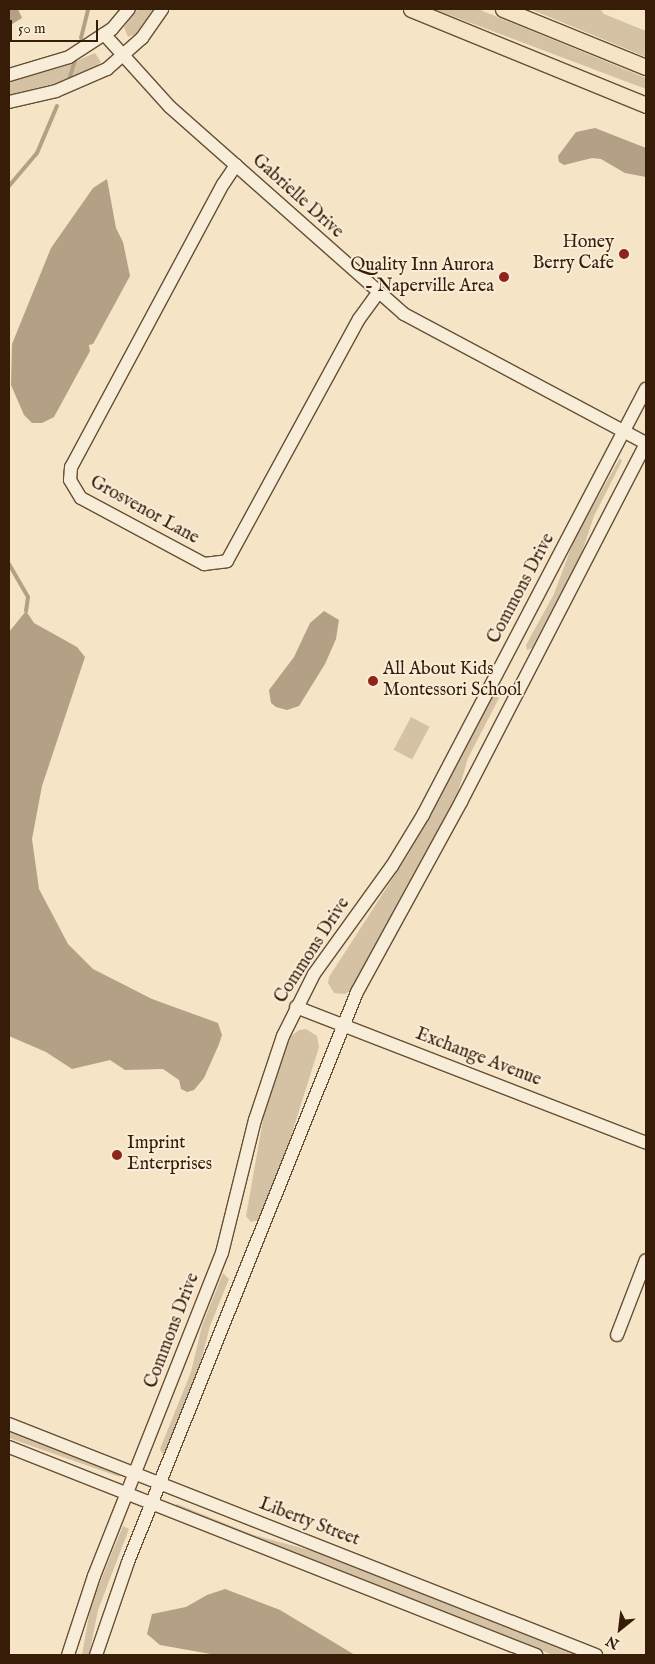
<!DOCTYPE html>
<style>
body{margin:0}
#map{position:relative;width:655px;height:1664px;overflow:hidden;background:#f5e4c5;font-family:"IM FELL English",serif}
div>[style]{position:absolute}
.green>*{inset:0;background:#d5c2a5;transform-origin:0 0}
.water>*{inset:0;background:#b4a085}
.stream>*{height:4px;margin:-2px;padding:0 2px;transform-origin:2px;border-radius:2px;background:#b4a085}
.roads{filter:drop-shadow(1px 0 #664f37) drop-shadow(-1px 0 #664f37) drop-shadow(0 1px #664f37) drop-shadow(0 -1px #664f37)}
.minor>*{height:12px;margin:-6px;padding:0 6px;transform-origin:6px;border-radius:6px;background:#f8edd9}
.major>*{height:15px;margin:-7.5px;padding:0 7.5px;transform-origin:7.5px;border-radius:7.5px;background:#f5e4c5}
.dots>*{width:14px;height:14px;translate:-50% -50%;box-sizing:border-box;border:2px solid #f8edd9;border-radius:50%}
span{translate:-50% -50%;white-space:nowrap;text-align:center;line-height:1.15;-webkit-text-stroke:4px #f8edd9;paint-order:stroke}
.street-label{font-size:18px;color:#371d08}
.poi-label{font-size:18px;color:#371d08}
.right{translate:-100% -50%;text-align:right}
.left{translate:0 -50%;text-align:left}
.frame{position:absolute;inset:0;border:10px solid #371d08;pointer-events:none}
.north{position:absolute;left:595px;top:1604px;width:50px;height:50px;-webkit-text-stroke:4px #f8edd9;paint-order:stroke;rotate:209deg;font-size:14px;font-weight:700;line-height:20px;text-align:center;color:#371d08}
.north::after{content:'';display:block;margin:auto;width:18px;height:22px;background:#371d08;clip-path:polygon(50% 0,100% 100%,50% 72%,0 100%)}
.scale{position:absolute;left:10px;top:20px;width:88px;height:22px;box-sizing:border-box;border:2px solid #371d08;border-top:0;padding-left:6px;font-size:15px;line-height:18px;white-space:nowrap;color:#371d08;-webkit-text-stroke:4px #f8edd9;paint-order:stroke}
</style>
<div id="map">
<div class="green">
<i style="clip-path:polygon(138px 9px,153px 9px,136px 34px,128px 37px,124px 27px)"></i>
<i style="clip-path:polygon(434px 9px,478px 9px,646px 78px,646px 89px)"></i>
<i style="clip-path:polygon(530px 9px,600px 9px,604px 14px,646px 31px,646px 57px)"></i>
<i style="clip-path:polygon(95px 53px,101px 62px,94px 68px,57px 83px,9px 95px,9px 82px,65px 66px)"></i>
<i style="clip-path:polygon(620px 458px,622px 461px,594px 516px,582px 552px,532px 648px,527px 650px,526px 645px,554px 594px,574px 540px)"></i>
<i style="clip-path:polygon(494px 694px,499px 698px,468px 758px,456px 799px,350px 991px,345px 994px,334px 993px,328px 983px,329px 977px,409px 853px)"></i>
<i style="left:411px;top:717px;width:21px;height:37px;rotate:28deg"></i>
<i style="clip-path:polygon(306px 1029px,317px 1036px,319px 1047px,288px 1146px,258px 1220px,251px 1222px,246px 1216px,266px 1103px,291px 1036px,299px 1030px)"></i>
<i style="clip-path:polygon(223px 1273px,229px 1279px,210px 1326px,197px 1376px,165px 1454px,162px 1453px,160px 1449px,191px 1372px,202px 1326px)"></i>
<i style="clip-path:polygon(9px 1431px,119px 1474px,120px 1477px,9px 1438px)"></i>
<i style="clip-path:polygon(177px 1504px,254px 1535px,316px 1552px,578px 1655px,553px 1655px,175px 1506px)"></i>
<i style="clip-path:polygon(123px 1526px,129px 1529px,98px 1610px,89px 1655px,82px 1655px,91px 1604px)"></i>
</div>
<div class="water">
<i style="clip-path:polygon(9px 9px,18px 9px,22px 18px,9px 26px)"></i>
<i style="clip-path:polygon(595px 128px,646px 148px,646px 177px,625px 173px,601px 159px,592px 158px,564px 165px,559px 162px,558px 156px,576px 132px)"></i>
<i style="clip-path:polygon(107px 179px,116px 228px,123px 242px,130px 276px,93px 344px,89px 345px,90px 351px,54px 417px,42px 423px,32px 423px,24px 415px,11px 385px,12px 344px,51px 248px,93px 188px)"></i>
<i style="clip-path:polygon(26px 611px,34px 623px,77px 647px,85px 657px,42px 786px,32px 839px,39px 889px,68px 944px,93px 969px,152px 999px,218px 1023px,222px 1035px,219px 1044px,204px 1078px,194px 1090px,187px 1092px,181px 1089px,179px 1080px,163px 1069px,125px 1070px,110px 1060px,72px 1069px,46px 1052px,9px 1036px,9px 632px)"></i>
<i style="clip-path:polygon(324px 611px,339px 620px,336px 639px,325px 664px,299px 706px,287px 710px,276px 707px,271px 703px,269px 690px,294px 657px,310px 623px)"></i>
<i style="clip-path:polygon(225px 1589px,280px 1610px,355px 1655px,216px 1655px,160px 1645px,147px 1634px,152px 1614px,186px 1607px,207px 1595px)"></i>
</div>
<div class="stream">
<i style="left:81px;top:38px;width:30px;rotate:-76deg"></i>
<i style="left:69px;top:80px;width:21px;rotate:-73deg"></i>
<i style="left:9px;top:186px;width:43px;rotate:-49.7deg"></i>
<i style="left:37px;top:153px;width:51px;rotate:-66.9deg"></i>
<i style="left:9px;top:564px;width:38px;rotate:60deg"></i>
<i style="left:28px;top:597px;width:14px;rotate:98deg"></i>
</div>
<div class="roads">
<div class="minor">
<i style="left:104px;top:34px;width:98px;rotate:47.9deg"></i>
<i style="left:170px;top:107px;width:312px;rotate:41.5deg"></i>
<i style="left:404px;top:314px;width:274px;rotate:28.1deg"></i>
<i style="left:9px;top:75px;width:63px;rotate:-16.7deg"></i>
<i style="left:69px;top:57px;width:51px;rotate:-33.1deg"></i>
<i style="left:112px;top:29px;width:26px;rotate:-50deg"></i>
<i style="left:9px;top:102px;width:48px;rotate:-13.2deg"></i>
<i style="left:56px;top:91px;width:56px;rotate:-23.3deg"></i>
<i style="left:107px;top:69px;width:47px;rotate:-41.5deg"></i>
<i style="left:142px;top:38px;width:35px;rotate:-55deg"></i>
<i style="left:236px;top:165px;width:23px;rotate:124deg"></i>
<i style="left:223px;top:184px;width:321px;rotate:118.2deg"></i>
<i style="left:71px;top:467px;width:13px;rotate:94deg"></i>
<i style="left:70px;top:480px;width:21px;rotate:59deg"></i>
<i style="left:81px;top:498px;width:140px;rotate:28.2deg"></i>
<i style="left:204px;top:564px;width:23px;rotate:-7deg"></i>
<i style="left:227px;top:561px;width:276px;rotate:-61.4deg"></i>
<i style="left:359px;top:319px;width:32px;rotate:-54deg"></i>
<i style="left:296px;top:1007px;width:375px;rotate:21.2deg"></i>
<i style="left:617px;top:1335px;width:80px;rotate:-68.9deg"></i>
<i style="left:9px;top:1424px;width:631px;rotate:21.48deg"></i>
<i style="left:9px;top:1447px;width:567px;rotate:21.54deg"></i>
<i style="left:68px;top:1655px;width:83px;rotate:-71.8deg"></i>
<i style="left:94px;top:1576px;width:347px;rotate:-68.4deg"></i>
<i style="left:222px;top:1253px;width:137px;rotate:-76.1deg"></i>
<i style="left:255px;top:1120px;width:89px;rotate:-71.6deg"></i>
<i style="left:283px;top:1036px;width:69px;rotate:-63.4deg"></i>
<i style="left:314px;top:974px;width:133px;rotate:-54.2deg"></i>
<i style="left:392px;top:866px;width:60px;rotate:-58.7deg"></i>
<i style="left:423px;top:815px;width:481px;rotate:-62.4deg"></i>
<i style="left:96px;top:1655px;width:98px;rotate:-71deg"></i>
<i style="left:128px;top:1562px;width:614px;rotate:-68.11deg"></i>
<i style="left:357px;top:992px;width:217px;rotate:-61.3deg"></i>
<i style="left:461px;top:802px;width:403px;rotate:-62.7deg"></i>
</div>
<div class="major">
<i style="left:411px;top:9px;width:254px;rotate:22.2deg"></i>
<i style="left:503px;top:9px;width:154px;rotate:22.1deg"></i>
</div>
</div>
<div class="dots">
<i style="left:624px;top:254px;background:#8f2418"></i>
<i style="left:504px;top:277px;background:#8f2418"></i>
<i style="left:373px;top:681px;background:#8f2418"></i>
<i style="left:117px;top:1155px;background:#8f2418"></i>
</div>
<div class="street-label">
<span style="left:297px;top:197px;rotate:42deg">Gabrielle Drive</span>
<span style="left:144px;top:511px;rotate:29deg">Grosvenor Lane</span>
<span style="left:522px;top:589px;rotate:-62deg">Commons Drive</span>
<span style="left:313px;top:951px;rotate:-57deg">Commons Drive</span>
<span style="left:478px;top:1058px;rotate:21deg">Exchange Avenue</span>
<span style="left:173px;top:1331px;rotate:-69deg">Commons Drive</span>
<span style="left:309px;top:1523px;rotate:21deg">Liberty Street</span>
</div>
<div class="poi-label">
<span class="right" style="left:614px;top:254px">Honey<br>Berry Cafe</span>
<span class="right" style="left:494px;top:277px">Quality Inn Aurora<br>- Naperville Area</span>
<span class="left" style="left:383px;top:681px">All About Kids<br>Montessori School</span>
<span class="left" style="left:127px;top:1155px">Imprint<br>Enterprises</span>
</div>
<div class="frame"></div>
<div class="north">N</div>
<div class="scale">50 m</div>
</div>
